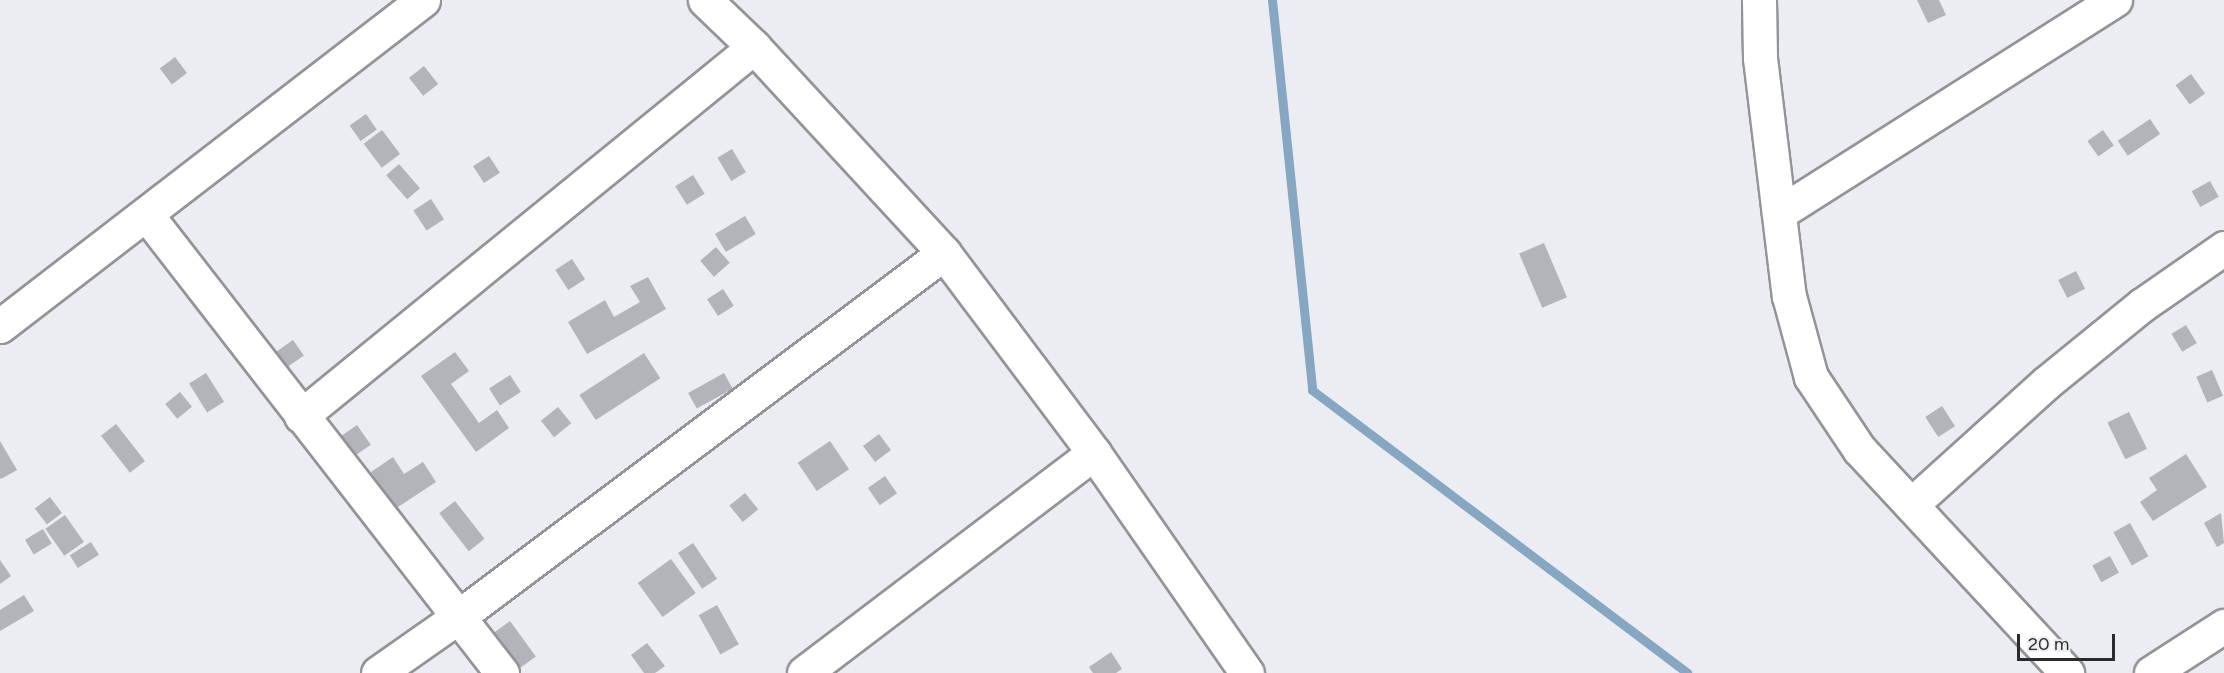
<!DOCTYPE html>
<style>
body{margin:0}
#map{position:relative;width:2224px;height:673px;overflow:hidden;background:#ebedf2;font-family:Figtree,sans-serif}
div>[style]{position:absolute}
.stream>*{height:9px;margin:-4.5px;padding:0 4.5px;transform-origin:4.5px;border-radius:4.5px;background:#86a6c1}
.building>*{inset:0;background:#b2b4b9;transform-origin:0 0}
.roads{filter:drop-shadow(2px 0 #929499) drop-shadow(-2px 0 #929499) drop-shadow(0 2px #929499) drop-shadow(0 -2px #929499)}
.street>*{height:33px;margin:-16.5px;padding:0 16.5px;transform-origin:16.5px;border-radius:16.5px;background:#fff}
span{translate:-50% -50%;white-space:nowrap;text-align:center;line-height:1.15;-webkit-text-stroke:6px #ebedf2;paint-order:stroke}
.scale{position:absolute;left:2017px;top:634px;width:98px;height:27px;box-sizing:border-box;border:3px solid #2a2b2c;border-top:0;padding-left:8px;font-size:18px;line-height:21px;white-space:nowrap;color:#2a2b2c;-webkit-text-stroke:4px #ebedf2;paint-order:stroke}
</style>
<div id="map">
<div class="stream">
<i style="left:1272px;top:0;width:392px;rotate:84.1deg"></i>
<i style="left:1312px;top:390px;width:470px;rotate:37deg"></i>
</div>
<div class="building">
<i style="clip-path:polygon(1917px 0,1939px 0,1946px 15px,1928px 23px)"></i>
<i style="left:175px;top:57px;width:20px;height:19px;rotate:53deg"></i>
<i style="left:424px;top:66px;width:23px;height:19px;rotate:52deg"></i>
<i style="left:2191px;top:74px;width:24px;height:19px;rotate:54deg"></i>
<i style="left:366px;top:114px;width:19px;height:20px;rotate:55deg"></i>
<i style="left:2150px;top:119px;width:18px;height:39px;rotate:56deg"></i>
<i style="left:382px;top:130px;width:30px;height:23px;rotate:53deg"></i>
<i style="left:2103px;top:130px;width:19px;height:19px;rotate:55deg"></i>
<i style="left:732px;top:149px;width:27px;height:17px;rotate:59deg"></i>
<i style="left:489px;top:156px;width:20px;height:19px;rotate:57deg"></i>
<i style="left:399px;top:164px;width:32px;height:17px;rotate:49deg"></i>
<i style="left:693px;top:175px;width:22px;height:21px;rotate:58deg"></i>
<i style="left:2210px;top:181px;width:18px;height:21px;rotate:61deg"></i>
<i style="left:431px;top:199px;width:24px;height:21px;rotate:57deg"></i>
<i style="left:745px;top:216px;width:21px;height:35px;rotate:59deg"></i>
<i style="left:1544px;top:243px;width:59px;height:27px;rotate:67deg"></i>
<i style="left:716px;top:247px;width:21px;height:21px;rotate:49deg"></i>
<i style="left:572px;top:259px;width:24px;height:20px;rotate:57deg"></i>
<i style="left:2076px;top:271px;width:20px;height:20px;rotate:63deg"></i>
<i style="clip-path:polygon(648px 277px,666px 309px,587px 354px,568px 322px,605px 300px,614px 317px,640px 302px,630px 286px)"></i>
<i style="left:723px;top:289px;width:20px;height:19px;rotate:57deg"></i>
<i style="left:2186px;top:325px;width:21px;height:17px;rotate:59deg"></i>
<i style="left:293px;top:340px;width:19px;height:21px;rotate:55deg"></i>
<i style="clip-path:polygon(455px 352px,469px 371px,451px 384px,479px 423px,497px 410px,509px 428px,476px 452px,421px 376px)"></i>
<i style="left:644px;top:353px;width:30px;height:77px;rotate:57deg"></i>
<i style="left:2212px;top:370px;width:28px;height:17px;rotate:67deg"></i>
<i style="left:206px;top:373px;width:34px;height:20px;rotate:58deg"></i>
<i style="left:724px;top:373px;width:18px;height:41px;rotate:61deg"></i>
<i style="left:510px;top:375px;width:20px;height:25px;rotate:57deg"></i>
<i style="left:180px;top:392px;width:19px;height:19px;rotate:51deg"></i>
<i style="left:1942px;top:406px;width:24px;height:20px;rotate:57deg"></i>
<i style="left:558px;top:407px;width:21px;height:22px;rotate:51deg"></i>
<i style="left:2129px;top:412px;width:41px;height:24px;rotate:64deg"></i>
<i style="left:116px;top:424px;width:47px;height:19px;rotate:52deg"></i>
<i style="left:357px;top:425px;width:24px;height:21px;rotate:55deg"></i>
<i style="left:879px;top:434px;width:20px;height:20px;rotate:53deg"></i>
<i style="clip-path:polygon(0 441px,17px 470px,1px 479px,0 478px)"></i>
<i style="left:830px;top:441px;width:34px;height:39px;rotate:56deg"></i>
<i style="clip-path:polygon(2186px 454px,2207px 487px,2153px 521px,2140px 502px,2157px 490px,2149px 478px)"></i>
<i style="clip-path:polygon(393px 457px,404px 474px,423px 462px,436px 482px,395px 509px,371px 472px)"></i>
<i style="left:885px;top:476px;width:21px;height:21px;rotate:55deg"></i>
<i style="left:745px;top:493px;width:21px;height:20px;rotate:51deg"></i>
<i style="left:50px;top:497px;width:20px;height:19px;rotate:53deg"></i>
<i style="left:455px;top:501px;width:48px;height:20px;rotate:52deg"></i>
<i style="clip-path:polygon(2221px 513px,2224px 543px,2217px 547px,2204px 523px)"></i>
<i style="left:65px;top:515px;width:33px;height:24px;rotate:55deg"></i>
<i style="left:2130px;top:523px;width:38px;height:19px;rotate:61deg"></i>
<i style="left:43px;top:529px;width:17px;height:21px;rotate:59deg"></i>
<i style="left:91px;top:542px;width:15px;height:25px;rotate:58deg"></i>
<i style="left:693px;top:543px;width:43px;height:18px;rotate:56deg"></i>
<i style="left:2110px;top:556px;width:19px;height:20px;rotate:62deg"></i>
<i style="left:671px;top:559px;width:42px;height:41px;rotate:54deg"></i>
<i style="clip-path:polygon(0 560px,11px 576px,0 584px)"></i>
<i style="clip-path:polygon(24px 595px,34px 611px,0 631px,0 610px)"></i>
<i style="left:717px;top:605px;width:45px;height:21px;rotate:61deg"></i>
<i style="left:510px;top:621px;width:44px;height:20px;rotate:54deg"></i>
<i style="clip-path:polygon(647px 643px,665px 666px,655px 673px,644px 673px,631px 655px)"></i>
<i style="clip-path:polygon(1111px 652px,1122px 669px,1116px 673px,1093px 673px,1089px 667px)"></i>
</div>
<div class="roads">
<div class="street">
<i style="left:705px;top:0;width:68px;rotate:43.8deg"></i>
<i style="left:754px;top:47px;width:280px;rotate:47.3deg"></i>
<i style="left:944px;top:253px;width:250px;rotate:53.1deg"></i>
<i style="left:1094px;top:453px;width:268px;rotate:55.2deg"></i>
<i style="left:1759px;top:0;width:58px;rotate:89deg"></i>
<i style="left:1760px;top:58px;width:240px;rotate:83.1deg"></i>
<i style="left:1789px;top:296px;width:84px;rotate:74.8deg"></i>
<i style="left:1811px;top:377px;width:87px;rotate:56.3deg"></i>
<i style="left:1859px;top:449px;width:306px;rotate:47.1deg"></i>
<i style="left:1779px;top:213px;width:398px;rotate:-32.4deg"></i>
<i style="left:146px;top:214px;width:581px;rotate:52.2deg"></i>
<i style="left:0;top:326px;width:534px;rotate:-37.62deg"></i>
<i style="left:301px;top:416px;width:584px;rotate:-39.17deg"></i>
<i style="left:1911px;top:505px;width:182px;rotate:-42.1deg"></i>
<i style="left:2046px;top:383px;width:124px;rotate:-39.1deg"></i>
<i style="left:2142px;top:305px;width:100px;rotate:-34.8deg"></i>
<i style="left:378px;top:673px;width:98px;rotate:-35deg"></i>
<i style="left:458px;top:617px;width:607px;rotate:-36.83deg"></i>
<i style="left:804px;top:673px;width:364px;rotate:-37.2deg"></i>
<i style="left:2151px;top:673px;width:87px;rotate:-32.8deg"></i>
</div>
</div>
<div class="scale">20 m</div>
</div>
